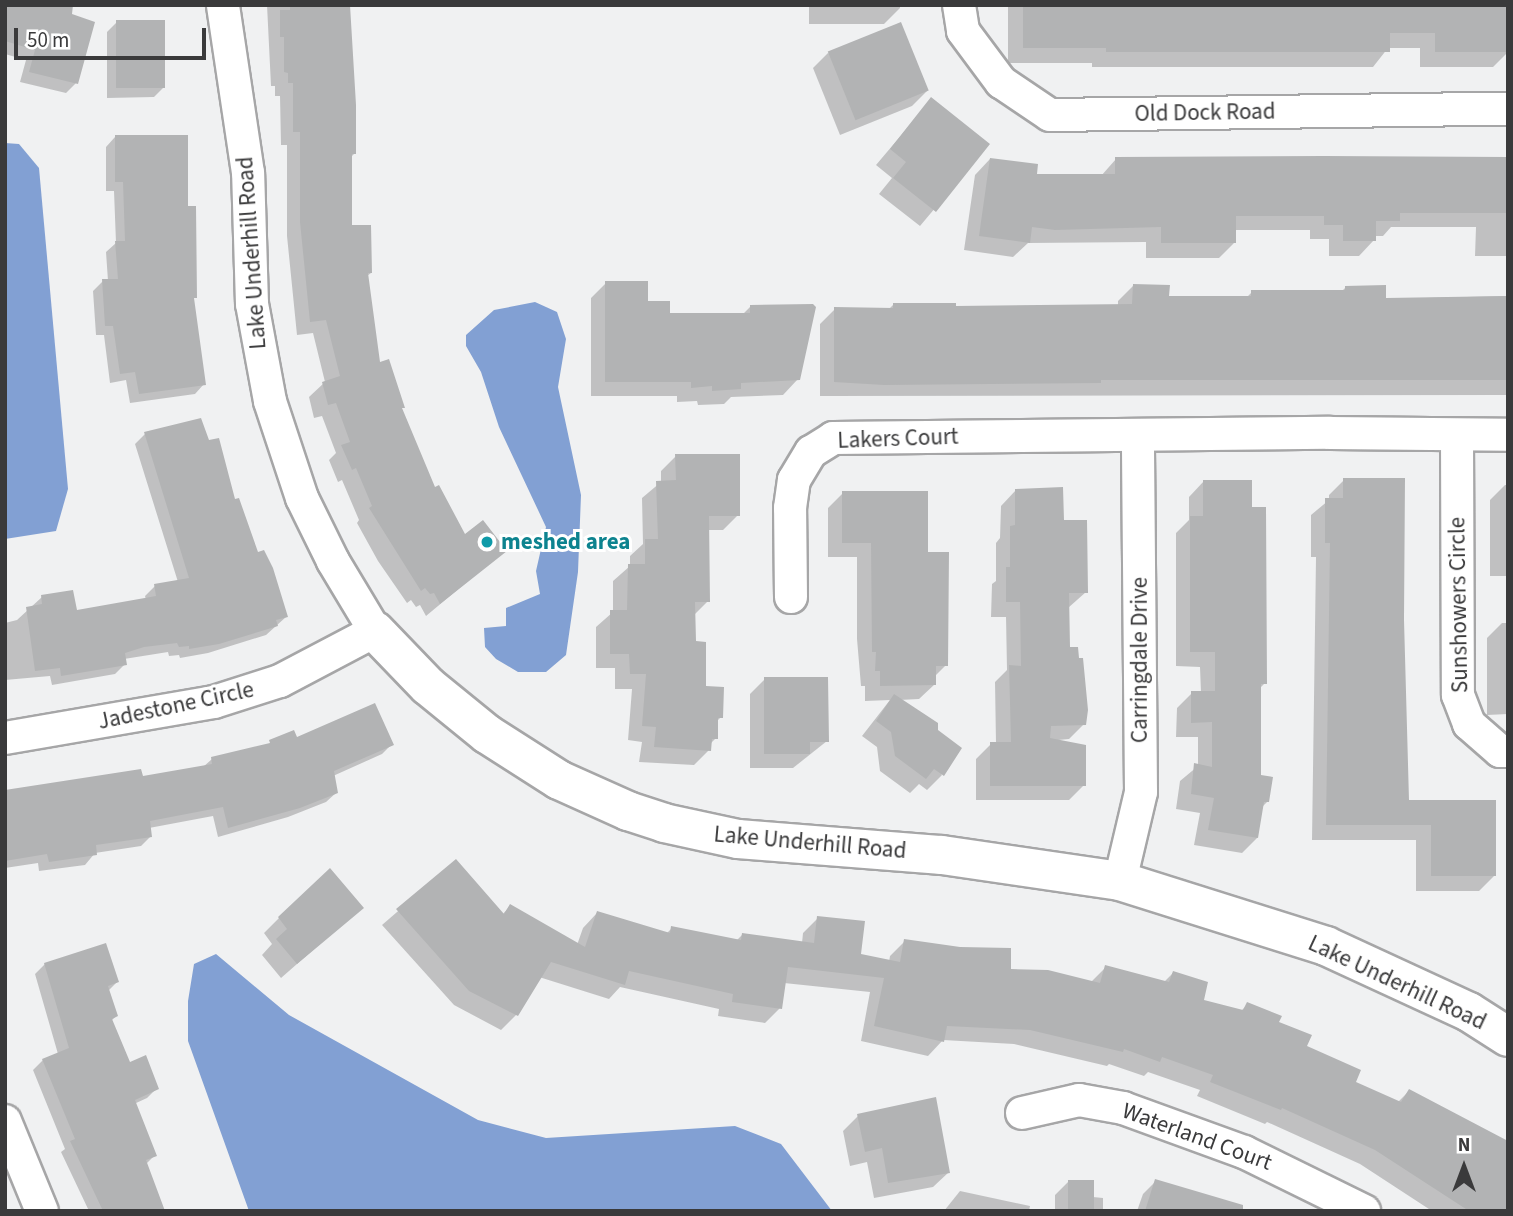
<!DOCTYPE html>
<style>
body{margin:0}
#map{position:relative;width:1513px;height:1216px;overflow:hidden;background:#f0f1f2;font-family:"Source Sans 3",sans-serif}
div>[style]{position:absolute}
.water>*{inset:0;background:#82a0d3}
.shadow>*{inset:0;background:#0003}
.building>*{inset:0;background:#b2b3b4;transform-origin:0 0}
.roads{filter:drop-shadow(2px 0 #a6a6a7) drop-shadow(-2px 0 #a6a6a7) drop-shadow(0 2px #a6a6a7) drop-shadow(0 -2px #a6a6a7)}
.street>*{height:32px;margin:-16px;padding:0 16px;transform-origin:16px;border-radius:16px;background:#fff}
.secondary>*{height:38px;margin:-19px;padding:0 19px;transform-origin:19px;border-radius:19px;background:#fff}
.dots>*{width:19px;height:19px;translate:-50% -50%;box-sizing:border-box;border:4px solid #fff;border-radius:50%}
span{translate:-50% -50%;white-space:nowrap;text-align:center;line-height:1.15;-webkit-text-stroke:6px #fff;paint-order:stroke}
.street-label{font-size:23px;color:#3a3a3b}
.culture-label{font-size:23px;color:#0d838f;font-weight:700}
.left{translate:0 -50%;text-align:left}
.frame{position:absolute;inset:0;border:7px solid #3a3a3b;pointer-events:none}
.north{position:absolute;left:1429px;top:1132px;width:70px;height:70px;-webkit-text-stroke:5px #fff;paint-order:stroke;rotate:0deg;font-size:19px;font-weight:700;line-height:28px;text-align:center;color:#3a3a3b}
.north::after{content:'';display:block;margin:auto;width:24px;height:32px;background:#3a3a3b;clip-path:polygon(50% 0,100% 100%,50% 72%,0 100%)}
.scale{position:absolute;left:14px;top:28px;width:192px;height:32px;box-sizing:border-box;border:4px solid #3a3a3b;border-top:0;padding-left:9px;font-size:21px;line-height:24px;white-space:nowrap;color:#3a3a3b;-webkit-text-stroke:5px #fff;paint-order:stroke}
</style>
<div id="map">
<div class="water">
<i style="clip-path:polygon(5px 143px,19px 144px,39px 168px,68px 489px,56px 531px,5px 539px)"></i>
<i style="clip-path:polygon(535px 302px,557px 312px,566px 339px,558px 387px,581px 495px,578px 572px,566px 655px,546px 672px,518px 672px,496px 659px,485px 647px,484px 628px,506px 626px,506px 608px,540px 594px,536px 571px,546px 527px,499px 427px,481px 372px,466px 346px,466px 335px,494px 310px)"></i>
<i style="clip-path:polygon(216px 954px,289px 1015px,478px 1120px,546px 1138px,735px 1126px,781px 1144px,832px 1211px,249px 1211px,188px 1041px,188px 1001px,194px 964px)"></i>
</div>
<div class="shadow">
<i style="clip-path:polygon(5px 5px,70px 15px,76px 83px,66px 93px,20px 82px,26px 60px,5px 54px)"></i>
<i style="clip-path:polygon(267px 5px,349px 5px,354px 154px,350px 158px,350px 227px,371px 273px,367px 276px,378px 365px,434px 489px,464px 537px,504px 551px,426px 616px,420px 605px,416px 607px,411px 600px,407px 603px,378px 561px,357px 523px,359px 520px,342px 480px,338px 482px,329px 460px,336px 453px,322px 416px,314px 418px,309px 397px,325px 382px,313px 333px,297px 335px,287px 236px,287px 145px,281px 145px,280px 96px,275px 96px,275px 86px,271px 86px)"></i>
<i style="clip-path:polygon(809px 5px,900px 5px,900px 8px,884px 24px,809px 24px)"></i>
<i style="clip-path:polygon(1008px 5px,1508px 5px,1508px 52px,1493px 67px,1420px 67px,1420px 48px,1388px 48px,1373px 67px,1092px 67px,1092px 63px,1008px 63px)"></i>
<i style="clip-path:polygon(117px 22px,164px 87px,154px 97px,107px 98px,107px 32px)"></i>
<i style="clip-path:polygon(828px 53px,927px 91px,912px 106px,840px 135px,813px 68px)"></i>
<i style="clip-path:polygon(931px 100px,988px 145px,920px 226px,879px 194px,892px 178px,876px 165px)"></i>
<i style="clip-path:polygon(115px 137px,186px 208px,195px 297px,192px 300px,204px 384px,195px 394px,130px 403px,126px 380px,110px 383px,104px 335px,96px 335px,93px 291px,103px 281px,108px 281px,106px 252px,116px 243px,114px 191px,106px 191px,106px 147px)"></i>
<i style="clip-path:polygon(1508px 158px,1508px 256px,1475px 256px,1476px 227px,1391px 227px,1383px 236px,1374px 236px,1374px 240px,1359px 256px,1329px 256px,1329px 239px,1310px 239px,1310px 230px,1234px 230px,1234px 243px,1219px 258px,1146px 258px,1146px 242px,1028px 243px,1013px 257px,964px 250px,975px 175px,990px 159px,1035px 176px,1101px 176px,1116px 159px)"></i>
<i style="clip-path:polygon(606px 283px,668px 315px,743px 314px,750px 307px,798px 379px,783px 395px,731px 397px,724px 404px,698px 405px,697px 401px,677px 402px,677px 396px,591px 396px,591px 298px)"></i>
<i style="clip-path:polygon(1134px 285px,1167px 297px,1247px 297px,1252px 292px,1341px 292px,1346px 287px,1384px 299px,1508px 296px,1508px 395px,820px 396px,820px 324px,835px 309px,889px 309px,893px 305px,954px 308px,1118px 306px,1118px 301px)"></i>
<i style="clip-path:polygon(145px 434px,234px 501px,286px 617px,266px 635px,208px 653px,180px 658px,179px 655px,169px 656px,168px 652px,124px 659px,125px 664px,115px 674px,52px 685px,50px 676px,5px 680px,5px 623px,17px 620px,42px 597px,75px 612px,146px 600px,145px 596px,155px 586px,178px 582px,135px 444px)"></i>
<i style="clip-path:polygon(676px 456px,738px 515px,723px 530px,707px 530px,708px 601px,693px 616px,695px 643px,705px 688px,721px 717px,716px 722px,716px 738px,710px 744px,709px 750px,694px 765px,639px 762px,642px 742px,628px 740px,632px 689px,615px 689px,615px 668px,596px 668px,596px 627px,613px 612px,613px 581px,630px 566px,630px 556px,643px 544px,642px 498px,661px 482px,661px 471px)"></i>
<i style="clip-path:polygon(1344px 480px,1402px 620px,1408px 802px,1494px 876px,1479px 891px,1416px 891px,1416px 840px,1312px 840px,1316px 557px,1311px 557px,1311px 515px,1329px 500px,1329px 495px)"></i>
<i style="clip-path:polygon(1204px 481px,1250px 508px,1265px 683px,1259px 689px,1259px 777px,1268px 801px,1262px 807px,1257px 838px,1242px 853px,1194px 845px,1200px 813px,1176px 809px,1180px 781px,1198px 766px,1198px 737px,1176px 737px,1177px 708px,1192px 693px,1201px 693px,1200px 667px,1176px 666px,1176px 533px,1189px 520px,1189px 497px)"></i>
<i style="clip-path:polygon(1505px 485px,1508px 485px,1508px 576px,1490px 576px,1490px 500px)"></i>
<i style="clip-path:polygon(1016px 490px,1062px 522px,1086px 592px,1068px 608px,1068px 649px,1082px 682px,1085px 683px,1084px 724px,1069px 739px,1058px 740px,1084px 785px,1069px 800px,976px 800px,976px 759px,991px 744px,996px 744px,995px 682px,1007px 670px,1006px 617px,991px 617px,992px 584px,996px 581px,996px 543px,1000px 538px,1001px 506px)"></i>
<i style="clip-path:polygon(843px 493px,926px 554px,946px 665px,935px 676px,935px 684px,919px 699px,899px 700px,942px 775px,927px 790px,919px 784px,910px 793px,880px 771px,877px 747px,862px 736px,890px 700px,865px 701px,865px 686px,861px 686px,857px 639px,857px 557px,828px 557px,828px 508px)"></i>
<i style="clip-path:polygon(1502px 623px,1508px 623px,1508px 714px,1487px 715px,1487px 638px)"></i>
<i style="clip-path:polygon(765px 679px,827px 741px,793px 768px,750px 768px,750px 694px)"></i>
<i style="clip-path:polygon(293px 733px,296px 740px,392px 744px,382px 754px,333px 776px,337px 792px,326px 802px,288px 817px,218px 837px,213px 816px,149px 828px,151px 836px,141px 846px,95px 853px,85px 865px,39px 871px,38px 863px,5px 868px,5px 792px,141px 778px,203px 767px,212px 759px,265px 746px)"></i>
<i style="clip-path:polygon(456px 861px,502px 915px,510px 906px,577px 945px,583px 928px,597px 913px,666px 934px,672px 928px,736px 941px,743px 934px,802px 943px,803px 933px,818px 918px,859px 956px,889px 962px,890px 956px,905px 941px,1009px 970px,1091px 982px,1106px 967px,1164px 982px,1173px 973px,1202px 1001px,1241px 1011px,1248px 1004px,1354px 1083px,1398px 1102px,1409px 1091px,1508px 1143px,1508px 1211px,1432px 1211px,1360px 1164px,1267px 1122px,1265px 1124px,1197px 1096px,1200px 1090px,1148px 1072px,1144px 1076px,1109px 1064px,1107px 1066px,1014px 1044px,943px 1040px,928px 1056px,861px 1041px,870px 992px,784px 983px,780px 1008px,765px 1023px,718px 1016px,719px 1009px,620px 987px,609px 999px,539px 977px,516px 1015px,501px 1030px,454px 1005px,382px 925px)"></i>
<i style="clip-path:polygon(361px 908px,281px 978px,262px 955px,272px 944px,264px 933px,279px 918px)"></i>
<i style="clip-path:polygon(45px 964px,117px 982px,108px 991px,116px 1016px,111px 1021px,129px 1065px,157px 1088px,147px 1098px,134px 1104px,155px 1155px,146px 1164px,164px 1211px,89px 1211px,61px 1152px,65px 1149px,33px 1070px,43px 1060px,58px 1054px,35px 974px)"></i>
<i style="clip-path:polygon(858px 1116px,949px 1172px,933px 1187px,874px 1198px,867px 1162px,850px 1166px,843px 1131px)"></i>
<i style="clip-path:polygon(1069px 1181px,1093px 1197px,1103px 1198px,1103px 1209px,1117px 1211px,1055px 1211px,1055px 1195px)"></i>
<i style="clip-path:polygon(1156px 1181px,1209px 1211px,1137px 1211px,1143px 1194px)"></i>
<i style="clip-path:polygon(960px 1191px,1030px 1206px,1029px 1211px,944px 1211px)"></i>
</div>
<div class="building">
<i style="clip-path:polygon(5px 5px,73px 5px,72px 14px,95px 22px,78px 84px,29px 72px,35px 50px,5px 41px)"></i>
<i style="clip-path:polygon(290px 5px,350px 5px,356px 105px,356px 154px,352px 154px,352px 225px,371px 225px,372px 273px,368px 273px,380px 362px,389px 359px,405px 408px,402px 408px,435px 487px,439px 485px,465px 534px,483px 520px,507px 551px,440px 604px,434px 593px,430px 594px,425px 588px,421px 591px,369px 508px,372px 506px,356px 468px,352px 470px,341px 445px,350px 442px,336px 403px,328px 405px,322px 382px,340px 376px,326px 320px,310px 322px,300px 222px,300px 132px,293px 132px,293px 83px,288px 83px,288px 73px,284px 72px,284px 37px,280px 37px,280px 10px,290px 10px)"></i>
<i style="clip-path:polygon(1023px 5px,1508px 5px,1508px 52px,1435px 52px,1435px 33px,1390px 33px,1390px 52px,1106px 52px,1106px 48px,1023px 48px)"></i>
<i style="left:116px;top:20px;width:49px;height:68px"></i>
<i style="left:901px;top:22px;width:74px;height:79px;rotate:68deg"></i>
<i style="clip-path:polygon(931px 97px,990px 144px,936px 212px,893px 178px,906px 162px,890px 149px)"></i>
<i style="clip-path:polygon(115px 135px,188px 135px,188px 206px,196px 206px,197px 298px,194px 298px,206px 385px,139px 394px,135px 372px,120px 374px,113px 326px,105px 326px,102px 279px,118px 279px,115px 241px,125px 241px,123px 182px,115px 182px)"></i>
<i style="clip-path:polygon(1324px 156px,1508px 157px,1508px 213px,1400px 213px,1400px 221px,1376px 221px,1376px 241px,1343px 241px,1343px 225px,1324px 225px,1324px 216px,1236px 216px,1236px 243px,1161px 243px,1161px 227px,1055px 230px,1032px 227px,1030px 243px,979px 236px,990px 158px,1038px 164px,1037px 174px,1115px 174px,1115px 157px)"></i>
<i style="clip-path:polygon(605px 281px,648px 281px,648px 301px,670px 301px,670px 313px,750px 313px,750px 305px,813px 304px,816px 307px,800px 380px,741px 383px,741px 389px,712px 391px,712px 386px,691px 388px,691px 382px,605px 382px)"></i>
<i style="clip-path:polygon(1133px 284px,1170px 285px,1169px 296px,1251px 296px,1251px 290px,1345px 290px,1345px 286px,1386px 285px,1386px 298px,1508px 296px,1508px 380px,1101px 380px,1101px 383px,884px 385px,834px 382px,834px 307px,893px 308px,893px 303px,956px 303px,956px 306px,1132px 304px)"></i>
<i style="clip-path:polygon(201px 418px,209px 440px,219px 438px,235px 499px,239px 498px,258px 552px,264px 550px,273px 568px,288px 617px,276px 620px,278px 626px,219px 644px,189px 649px,189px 646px,179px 647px,177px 643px,144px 647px,125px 653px,127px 665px,61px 676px,60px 668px,35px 671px,26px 607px,42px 604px,41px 595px,73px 590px,77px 610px,156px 596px,154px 584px,189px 578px,144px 432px)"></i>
<i style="clip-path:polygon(675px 454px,740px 454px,740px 516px,709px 516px,710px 602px,695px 602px,696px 641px,706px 642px,706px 686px,724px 687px,723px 718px,718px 718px,718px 739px,712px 739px,711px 751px,654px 747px,656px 727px,642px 726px,646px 674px,630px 674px,629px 654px,610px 654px,610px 610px,627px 610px,628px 564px,645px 564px,645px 539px,658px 539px,656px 481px,676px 480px)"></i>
<i style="clip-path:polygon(1343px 478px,1405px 478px,1404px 620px,1409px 800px,1496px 800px,1496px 876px,1431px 876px,1431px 825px,1326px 825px,1330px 543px,1325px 543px,1325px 498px,1343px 498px)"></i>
<i style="clip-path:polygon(1203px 480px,1252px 480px,1252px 507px,1266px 507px,1267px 684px,1261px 684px,1261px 775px,1273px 777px,1269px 802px,1264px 802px,1258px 838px,1208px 830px,1214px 798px,1191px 794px,1194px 763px,1212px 767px,1212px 722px,1191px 723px,1191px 691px,1215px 691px,1215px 652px,1190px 652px,1190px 516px,1203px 516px)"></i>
<i style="clip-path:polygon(1063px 487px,1064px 520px,1087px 520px,1088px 593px,1069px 593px,1070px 647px,1078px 647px,1079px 658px,1083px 658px,1088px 710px,1086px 725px,1051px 726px,1050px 738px,1086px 745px,1086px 786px,990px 786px,990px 742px,1011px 742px,1009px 665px,1021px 666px,1020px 602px,1006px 602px,1006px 567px,1010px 567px,1010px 526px,1015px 525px,1015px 489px)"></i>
<i style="clip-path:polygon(842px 491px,928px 491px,928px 552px,949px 552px,948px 666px,936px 666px,936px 685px,880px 686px,880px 671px,875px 671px,876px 652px,872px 652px,871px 543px,842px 543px)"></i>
<i style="clip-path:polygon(764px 677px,828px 677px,829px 742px,810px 742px,810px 754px,764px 754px)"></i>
<i style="clip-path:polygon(894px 694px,938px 723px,938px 730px,962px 748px,944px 776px,934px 769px,926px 779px,895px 756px,891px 732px,876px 721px)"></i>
<i style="clip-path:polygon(375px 703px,394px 745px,334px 771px,338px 793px,300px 808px,228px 828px,223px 807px,150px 821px,152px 837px,96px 845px,97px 855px,49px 862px,47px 854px,5px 861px,5px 790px,141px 769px,143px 776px,212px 764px,211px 757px,270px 743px,269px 740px,294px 730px,297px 737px)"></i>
<i style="clip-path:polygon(456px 859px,504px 914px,510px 904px,585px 947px,597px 911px,670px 933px,671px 926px,741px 940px,742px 933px,814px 943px,817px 916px,865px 921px,861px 954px,900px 962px,904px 939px,960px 947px,1011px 948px,1011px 969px,1048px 970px,1100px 983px,1105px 965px,1169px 982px,1173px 971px,1208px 982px,1204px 1000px,1243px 1010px,1247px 1002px,1282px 1016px,1279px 1022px,1312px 1035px,1307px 1046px,1361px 1070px,1356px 1082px,1401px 1102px,1409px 1089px,1508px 1141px,1508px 1211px,1469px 1211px,1375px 1150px,1282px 1108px,1281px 1110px,1210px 1082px,1213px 1075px,1162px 1057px,1160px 1062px,1124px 1049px,1123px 1052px,1030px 1030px,947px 1026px,944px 1042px,874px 1026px,884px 978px,788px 967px,782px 1009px,732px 1002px,733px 994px,629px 971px,625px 985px,551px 962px,518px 1016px,469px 991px,396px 909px)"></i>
<i style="clip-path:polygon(330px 868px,364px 908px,297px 964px,276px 939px,287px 929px,278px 917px)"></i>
<i style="clip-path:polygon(106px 943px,119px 982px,108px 986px,118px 1016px,112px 1019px,130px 1062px,146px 1055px,159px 1089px,135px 1100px,157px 1156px,146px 1160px,165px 1211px,103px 1211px,70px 1141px,75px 1139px,42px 1059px,69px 1048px,44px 963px)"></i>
<i style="clip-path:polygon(936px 1097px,950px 1173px,888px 1183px,882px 1148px,865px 1152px,857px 1114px)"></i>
<i style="clip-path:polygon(1155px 1179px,1243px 1205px,1243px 1211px,1145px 1211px)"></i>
<i style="left:1068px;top:1180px;width:26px;height:31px"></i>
</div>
<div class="roads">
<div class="street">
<i style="left:959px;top:5px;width:26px;rotate:81deg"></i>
<i style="left:963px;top:31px;width:64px;rotate:53.3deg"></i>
<i style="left:1001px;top:82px;width:59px;rotate:34deg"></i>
<i style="left:1050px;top:115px;width:458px;rotate:-0.8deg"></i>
<i style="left:1457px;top:436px;width:259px;rotate:89.8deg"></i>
<i style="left:1458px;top:695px;width:31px;rotate:69deg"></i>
<i style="left:1469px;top:724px;width:41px;rotate:41.1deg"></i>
<i style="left:1500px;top:751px;width:8px"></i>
<i style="left:791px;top:597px;width:89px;rotate:-90.6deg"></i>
<i style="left:790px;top:508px;width:28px;rotate:-82deg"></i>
<i style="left:794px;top:480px;width:33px;rotate:-59deg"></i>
<i style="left:811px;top:452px;width:26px;rotate:-32deg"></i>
<i style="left:833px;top:438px;width:497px;rotate:-0.6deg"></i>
<i style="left:1330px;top:433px;width:178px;rotate:0.6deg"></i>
<i style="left:5px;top:738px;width:212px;rotate:-9.8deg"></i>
<i style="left:214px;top:702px;width:69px;rotate:-17.7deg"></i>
<i style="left:280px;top:681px;width:107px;rotate:-27.8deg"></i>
<i style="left:375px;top:631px;width:82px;rotate:-121deg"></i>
<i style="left:333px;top:561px;width:70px;rotate:-116.2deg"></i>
<i style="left:302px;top:498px;width:102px;rotate:-108.3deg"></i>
<i style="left:270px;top:401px;width:99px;rotate:-100.5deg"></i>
<i style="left:252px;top:304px;width:131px;rotate:-91.7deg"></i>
<i style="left:248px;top:173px;width:170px;rotate:-98.5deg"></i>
<i style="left:1120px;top:881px;width:91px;rotate:-76.7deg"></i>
<i style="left:1141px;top:792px;width:356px;rotate:-90.5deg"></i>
<i style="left:1022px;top:1113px;width:58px;rotate:-12.8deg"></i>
<i style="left:1079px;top:1100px;width:45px;rotate:10.3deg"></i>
<i style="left:1123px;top:1108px;width:129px;rotate:20deg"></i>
<i style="left:1244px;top:1152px;width:134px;rotate:26.2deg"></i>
<i style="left:5px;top:1121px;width:97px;rotate:67.7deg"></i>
</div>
<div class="secondary">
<i style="left:375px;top:631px;width:76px;rotate:46.1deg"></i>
<i style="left:428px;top:686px;width:76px;rotate:39.1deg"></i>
<i style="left:487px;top:734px;width:85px;rotate:32.6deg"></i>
<i style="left:559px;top:780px;width:76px;rotate:24.2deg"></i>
<i style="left:628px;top:811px;width:38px;rotate:18deg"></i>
<i style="left:664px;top:823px;width:76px;rotate:12.2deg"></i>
<i style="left:738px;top:839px;width:205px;rotate:4.5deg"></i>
<i style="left:942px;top:855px;width:180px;rotate:8.3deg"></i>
<i style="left:1120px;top:881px;width:216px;rotate:17.5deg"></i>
<i style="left:1326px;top:946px;width:157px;rotate:24.8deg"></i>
<i style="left:1469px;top:1012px;width:46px;rotate:32.7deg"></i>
</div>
</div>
<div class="dots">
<i style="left:487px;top:542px;background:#0f9aa8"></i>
</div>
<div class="street-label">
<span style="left:1205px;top:113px;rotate:-1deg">Old Dock Road</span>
<span style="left:252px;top:253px;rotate:-94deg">Lake Underhill Road</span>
<span style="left:898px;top:439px;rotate:-2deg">Lakers Court</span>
<span style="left:1459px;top:605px;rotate:-91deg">Sunshowers Circle</span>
<span style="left:1140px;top:660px;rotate:-90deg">Carringdale Drive</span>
<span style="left:176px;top:706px;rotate:-12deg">Jadestone Circle</span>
<span style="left:810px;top:843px;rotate:5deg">Lake Underhill Road</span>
<span style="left:1397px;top:983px;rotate:25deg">Lake Underhill Road</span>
<span style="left:1197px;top:1137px;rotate:20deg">Waterland Court</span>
</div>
<div class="culture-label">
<span class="left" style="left:501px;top:542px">meshed area</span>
</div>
<div class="frame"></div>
<div class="north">N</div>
<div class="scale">50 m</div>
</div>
